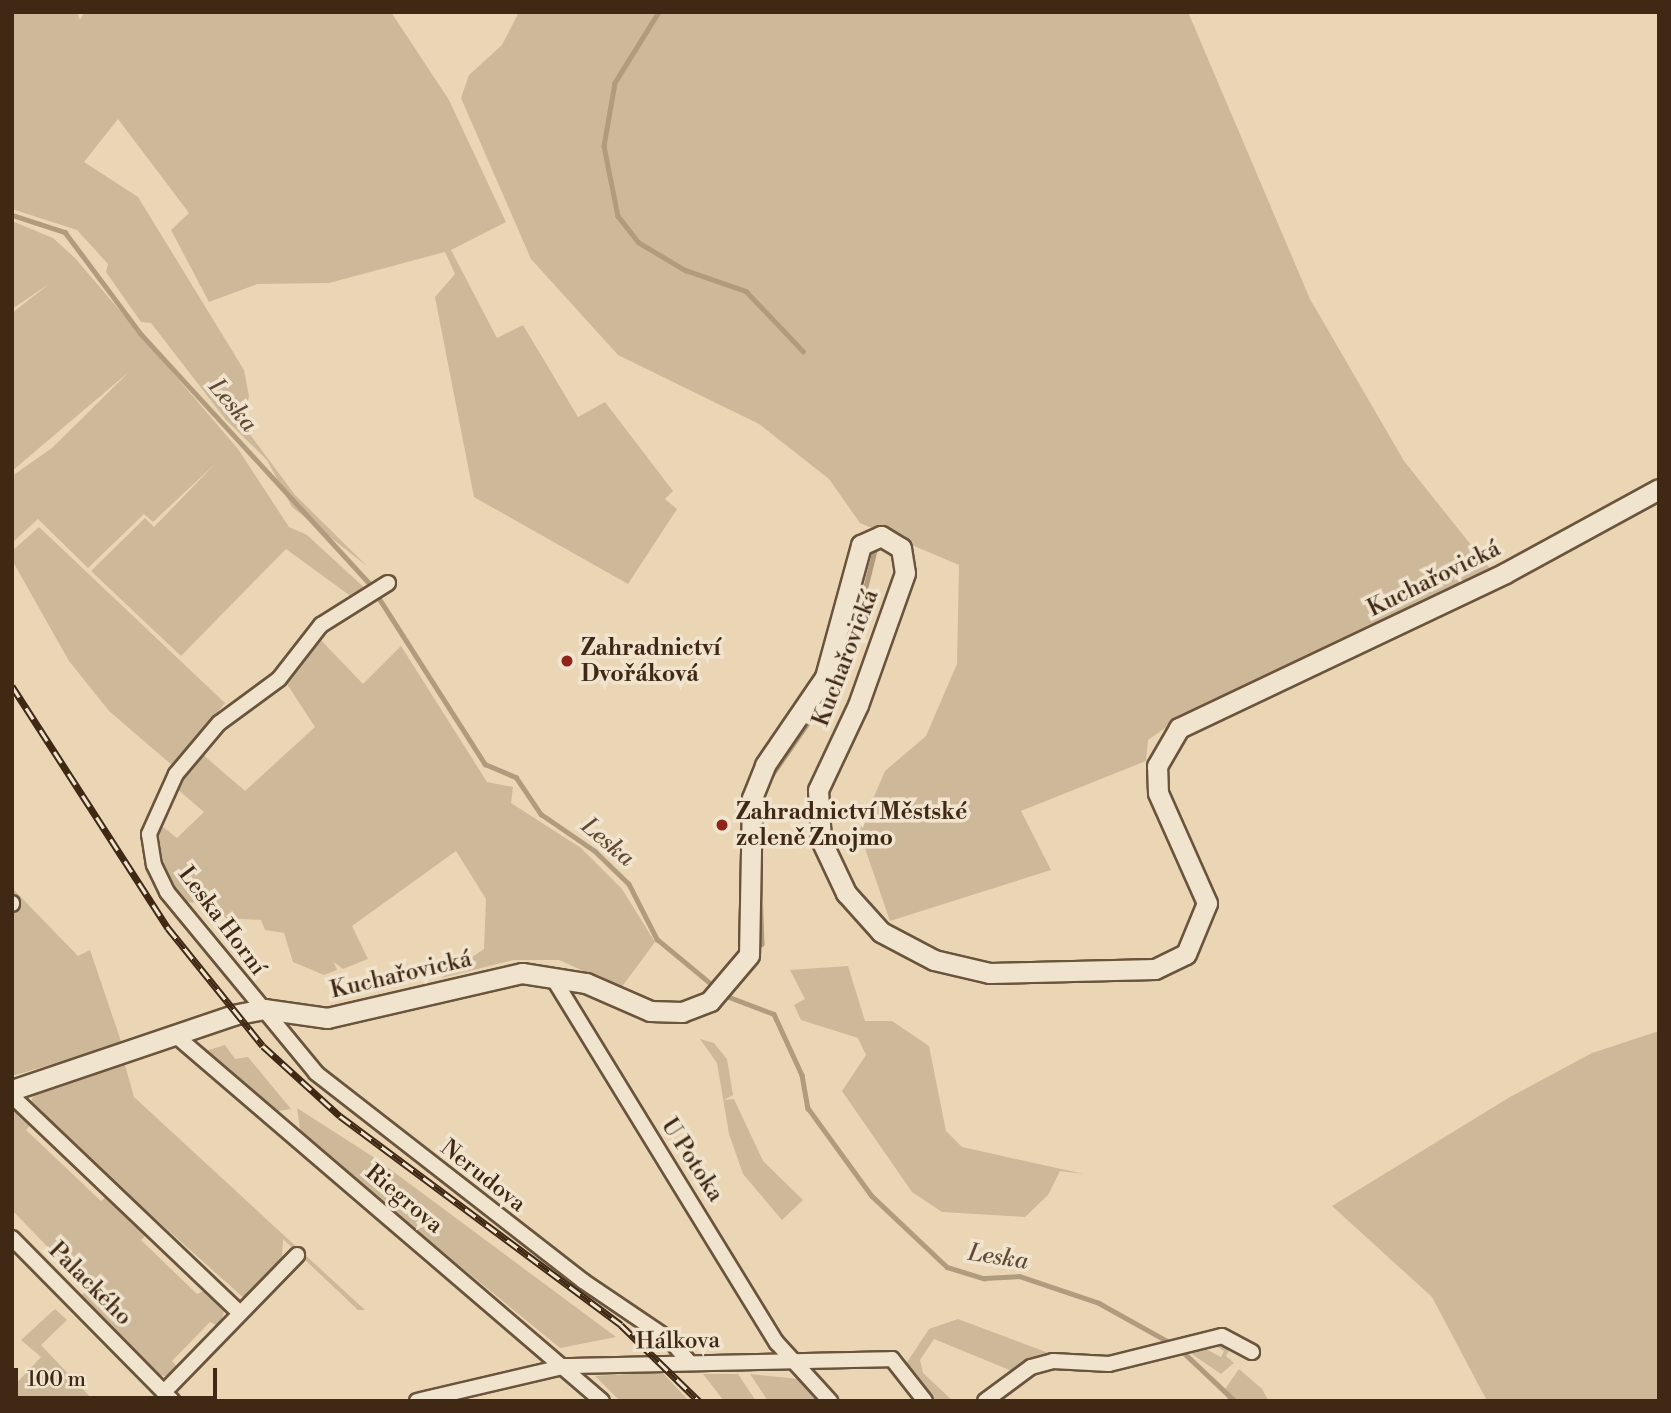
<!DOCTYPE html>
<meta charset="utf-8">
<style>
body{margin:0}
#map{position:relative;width:1671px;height:1413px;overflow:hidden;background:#ead6b5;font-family:"Libre Bodoni",serif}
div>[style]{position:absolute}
.green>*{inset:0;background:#cdb89a}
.stream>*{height:4.5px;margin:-2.25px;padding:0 2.25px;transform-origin:2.25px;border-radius:2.25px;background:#b09b7e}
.roads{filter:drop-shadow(2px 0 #6a543c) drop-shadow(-2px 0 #6a543c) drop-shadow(0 2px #6a543c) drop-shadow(0 -2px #6a543c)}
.street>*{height:14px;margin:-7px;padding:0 7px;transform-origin:7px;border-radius:7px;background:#f1e4cf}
.secondary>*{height:19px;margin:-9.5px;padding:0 9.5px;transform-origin:9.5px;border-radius:9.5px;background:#f1e4cf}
.rail>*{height:7px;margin-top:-3.5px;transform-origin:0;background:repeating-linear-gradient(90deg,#f1e4cf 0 13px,#3f2814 0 26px);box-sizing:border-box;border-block:2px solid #3f2814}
.dots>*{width:19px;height:19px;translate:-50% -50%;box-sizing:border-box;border:4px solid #f1e4cf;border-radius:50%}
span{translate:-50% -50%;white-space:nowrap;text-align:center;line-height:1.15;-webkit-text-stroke:7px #f1e4cf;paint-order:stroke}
.street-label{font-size:23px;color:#3f2814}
.poi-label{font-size:23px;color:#3f2814;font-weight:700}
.left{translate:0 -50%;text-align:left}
.water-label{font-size:24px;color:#614a34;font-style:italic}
.frame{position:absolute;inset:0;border:14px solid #3f2814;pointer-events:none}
.scale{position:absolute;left:14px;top:1368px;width:203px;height:32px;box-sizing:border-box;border:4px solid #3f2814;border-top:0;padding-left:9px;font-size:21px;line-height:24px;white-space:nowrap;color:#3f2814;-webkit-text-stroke:5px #f1e4cf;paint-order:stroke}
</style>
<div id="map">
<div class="green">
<i style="clip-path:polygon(12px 12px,77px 12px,80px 20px,84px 12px,391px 12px,449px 100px,506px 222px,451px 250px,497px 338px,523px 325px,578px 417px,605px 402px,673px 491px,665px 499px,677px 509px,628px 584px,474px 497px,435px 297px,455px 274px,445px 252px,329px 283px,257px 284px,209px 302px,171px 230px,189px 213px,118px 119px,84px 162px,138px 197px,244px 370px,249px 396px,243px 425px,295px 495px,368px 567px,292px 507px,267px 460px,226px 420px,151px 323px,141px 322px,106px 272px,108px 264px,77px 230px,12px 209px)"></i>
<i style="clip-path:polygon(519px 12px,1188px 12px,1310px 299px,1404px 461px,1491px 570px,1175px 721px,1148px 740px,1146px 761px,1021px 811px,1051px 870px,890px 921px,859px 831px,885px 771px,926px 736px,957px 664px,959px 565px,860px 523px,829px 479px,759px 424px,618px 355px,531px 259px,461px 98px,469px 75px,502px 45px)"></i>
<i style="clip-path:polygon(12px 221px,53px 238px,75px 258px,238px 449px,289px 527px,307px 535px,369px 592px,356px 600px,286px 549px,181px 656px,91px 571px,145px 518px,154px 527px,215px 464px,153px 522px,144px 514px,88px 568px,38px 519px,12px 543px,12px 476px,52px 448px,130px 371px,12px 471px,12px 313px,49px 284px,12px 309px)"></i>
<i style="clip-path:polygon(39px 527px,225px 703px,173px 766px,109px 711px,69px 661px,12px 560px,12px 551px)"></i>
<i style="clip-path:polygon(317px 636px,363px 684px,401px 646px,487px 782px,513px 787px,511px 803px,581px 848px,622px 889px,655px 942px,621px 988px,559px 960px,513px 960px,441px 978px,484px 949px,486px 899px,456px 851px,352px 926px,368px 959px,343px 969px,334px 962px,337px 970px,324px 975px,293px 962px,284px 933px,265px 930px,261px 920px,226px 918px,211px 904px,183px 902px,154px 864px,154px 820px,177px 838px,204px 812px,176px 788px,201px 753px,245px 791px,315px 727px,283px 678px)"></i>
<i style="clip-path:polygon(14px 890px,78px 956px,90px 950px,122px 1044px,12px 1076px)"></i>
<i style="clip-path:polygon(848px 966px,865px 1021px,892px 1021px,929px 1046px,946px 1131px,962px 1147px,1084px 1174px,1060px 1171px,1048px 1195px,1025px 1217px,942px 1212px,912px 1192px,842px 1091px,866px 1055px,858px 1038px,801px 1020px,794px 1005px,805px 999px,790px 970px)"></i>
<i style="clip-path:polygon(1659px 1031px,1659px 1401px,1487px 1401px,1432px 1297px,1332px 1206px,1510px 1097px,1592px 1053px)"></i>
<i style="clip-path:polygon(700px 1039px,714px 1043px,727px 1059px,733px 1095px,724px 1100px,734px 1099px,763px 1161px,803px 1200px,782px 1220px,743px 1174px,729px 1134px,717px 1063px)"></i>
<i style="clip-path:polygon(225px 1045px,235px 1059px,248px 1057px,291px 1109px,271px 1112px,202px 1052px)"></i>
<i style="clip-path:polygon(123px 1058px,134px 1097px,365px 1310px,358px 1310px,283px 1239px,282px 1261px,245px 1299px,30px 1107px,35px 1088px)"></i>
<i style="clip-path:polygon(12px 1105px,32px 1123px,26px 1130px,101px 1201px,109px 1194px,149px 1232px,141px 1240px,197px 1294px,207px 1289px,225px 1307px,220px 1327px,210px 1322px,172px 1361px,178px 1368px,170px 1377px,154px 1374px,80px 1297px,88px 1289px,12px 1210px)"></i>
<i style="clip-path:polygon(297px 1108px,375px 1158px,616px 1337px,560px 1348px,301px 1136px)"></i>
<i style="clip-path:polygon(55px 1309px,67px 1320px,41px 1345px,94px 1401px,12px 1401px,12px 1388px,41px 1357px,21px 1340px)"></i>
<i style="clip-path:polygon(958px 1319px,1054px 1355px,1012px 1371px,934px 1339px,920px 1360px,923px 1373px,953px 1401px,930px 1401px,904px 1367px,929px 1329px)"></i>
<i style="clip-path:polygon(1233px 1343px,1226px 1356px,1234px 1363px,1221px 1374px,1186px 1350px,1202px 1347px,1221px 1357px,1224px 1351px,1216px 1346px)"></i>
<i style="clip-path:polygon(1239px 1369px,1262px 1389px,1269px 1401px,1229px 1401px,1223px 1392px)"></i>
<i style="clip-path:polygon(662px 1372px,689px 1401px,620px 1401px,595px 1376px)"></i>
<i style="clip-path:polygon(703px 1374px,738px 1374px,756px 1401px,724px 1401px)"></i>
<i style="clip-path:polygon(750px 1374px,800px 1379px,818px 1401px,768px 1401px)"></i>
</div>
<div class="stream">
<i style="left:659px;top:12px;width:84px;rotate:121.8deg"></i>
<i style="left:615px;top:83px;width:64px;rotate:99.9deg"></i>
<i style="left:604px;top:146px;width:71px;rotate:78.7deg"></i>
<i style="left:618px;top:216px;width:33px;rotate:52deg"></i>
<i style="left:638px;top:242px;width:55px;rotate:30.8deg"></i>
<i style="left:685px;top:270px;width:65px;rotate:19deg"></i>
<i style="left:746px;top:291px;width:83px;rotate:46.5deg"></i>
<i style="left:12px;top:215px;width:56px;rotate:17.8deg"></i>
<i style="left:65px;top:232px;width:127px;rotate:53.3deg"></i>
<i style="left:141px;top:334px;width:339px;rotate:47.5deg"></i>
<i style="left:370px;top:584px;width:214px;rotate:57.4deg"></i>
<i style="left:485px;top:764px;width:34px;rotate:23deg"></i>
<i style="left:516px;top:777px;width:45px;rotate:56deg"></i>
<i style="left:541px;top:814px;width:65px;rotate:34.4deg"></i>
<i style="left:595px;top:851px;width:47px;rotate:44.1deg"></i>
<i style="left:629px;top:884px;width:62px;rotate:63deg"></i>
<i style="left:657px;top:939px;width:75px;rotate:39.6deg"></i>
<i style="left:769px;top:779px;width:134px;rotate:-55.4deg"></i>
<i style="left:845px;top:669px;width:124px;rotate:-76deg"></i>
<i style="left:760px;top:887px;width:57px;rotate:88deg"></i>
<i style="left:724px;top:995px;width:53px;rotate:20.8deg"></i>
<i style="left:774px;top:1014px;width:67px;rotate:65.3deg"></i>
<i style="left:802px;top:1075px;width:34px;rotate:80deg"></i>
<i style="left:808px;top:1108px;width:109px;rotate:54deg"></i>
<i style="left:872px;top:1196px;width:103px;rotate:43.4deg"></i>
<i style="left:947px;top:1267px;width:39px;rotate:17deg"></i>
<i style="left:984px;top:1278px;width:35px;rotate:-3deg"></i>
<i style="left:1019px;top:1276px;width:84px;rotate:18.6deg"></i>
<i style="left:1099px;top:1303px;width:82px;rotate:29.1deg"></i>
<i style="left:1181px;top:1350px;width:74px;rotate:43.4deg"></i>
</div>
<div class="roads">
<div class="street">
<i style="left:388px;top:583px;width:79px;rotate:147.9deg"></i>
<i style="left:321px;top:625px;width:68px;rotate:127.9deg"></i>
<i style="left:279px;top:679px;width:74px;rotate:143.7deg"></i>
<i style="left:219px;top:723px;width:67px;rotate:130.1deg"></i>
<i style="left:176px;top:774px;width:66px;rotate:114.2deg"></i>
<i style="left:149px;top:834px;width:31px;rotate:81deg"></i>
<i style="left:154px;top:865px;width:30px;rotate:64deg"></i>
<i style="left:167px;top:892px;width:234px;rotate:50.5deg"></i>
<i style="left:316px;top:1073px;width:338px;rotate:37.9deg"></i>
<i style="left:583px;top:1281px;width:105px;rotate:34.1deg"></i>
<i style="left:670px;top:1340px;width:29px;rotate:49deg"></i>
<i style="left:12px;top:903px;width:1px;rotate:90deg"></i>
<i style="left:553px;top:978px;width:428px;rotate:58.5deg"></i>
<i style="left:777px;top:1343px;width:79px;rotate:47.6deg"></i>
<i style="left:175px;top:1035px;width:562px;rotate:40.6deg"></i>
<i style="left:12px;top:1096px;width:313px;rotate:43.6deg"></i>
<i style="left:12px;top:1238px;width:229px;rotate:45.4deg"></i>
<i style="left:164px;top:1392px;width:191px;rotate:-45.8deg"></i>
<i style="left:417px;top:1401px;width:153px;rotate:-13.2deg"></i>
<i style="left:566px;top:1366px;width:326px;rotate:-1.2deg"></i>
<i style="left:892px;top:1359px;width:53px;rotate:51.8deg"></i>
<i style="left:985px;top:1401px;width:57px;rotate:-36.5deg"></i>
<i style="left:1031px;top:1367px;width:23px;rotate:-15deg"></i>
<i style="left:1053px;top:1361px;width:56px;rotate:3.1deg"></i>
<i style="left:1109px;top:1364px;width:116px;rotate:-13.9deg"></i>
<i style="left:1222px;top:1336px;width:34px;rotate:28deg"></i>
</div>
<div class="secondary">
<i style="left:12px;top:1090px;width:233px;rotate:-18.7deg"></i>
<i style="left:233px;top:1015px;width:32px;rotate:-11deg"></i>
<i style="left:264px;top:1009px;width:64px;rotate:8.1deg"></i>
<i style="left:327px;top:1018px;width:200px;rotate:-13deg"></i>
<i style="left:522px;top:973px;width:65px;rotate:8.9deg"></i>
<i style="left:586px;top:983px;width:70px;rotate:23.6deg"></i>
<i style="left:650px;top:1011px;width:32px;rotate:2deg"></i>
<i style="left:682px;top:1012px;width:30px;rotate:-21deg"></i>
<i style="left:710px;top:1001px;width:60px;rotate:-49.7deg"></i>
<i style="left:749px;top:955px;width:157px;rotate:-88.9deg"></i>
<i style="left:752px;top:798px;width:35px;rotate:-68deg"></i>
<i style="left:765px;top:765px;width:107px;rotate:-55.7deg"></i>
<i style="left:825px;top:677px;width:137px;rotate:-74.7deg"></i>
<i style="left:861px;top:545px;width:22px;rotate:-24deg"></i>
<i style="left:881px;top:536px;width:23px;rotate:31deg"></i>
<i style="left:901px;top:548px;width:25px;rotate:81deg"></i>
<i style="left:905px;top:573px;width:140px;rotate:109.6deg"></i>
<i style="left:858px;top:705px;width:94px;rotate:115.2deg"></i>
<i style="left:818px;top:790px;width:50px;rotate:86.6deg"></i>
<i style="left:821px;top:840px;width:59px;rotate:64.7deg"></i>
<i style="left:846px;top:893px;width:52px;rotate:48.1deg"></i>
<i style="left:881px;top:932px;width:60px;rotate:27.8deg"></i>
<i style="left:934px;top:960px;width:57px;rotate:13.1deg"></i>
<i style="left:990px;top:973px;width:165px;rotate:-1.4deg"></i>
<i style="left:1155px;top:969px;width:34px;rotate:-26deg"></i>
<i style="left:1186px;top:954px;width:55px;rotate:-67.6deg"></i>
<i style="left:1207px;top:903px;width:120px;rotate:-114deg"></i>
<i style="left:1158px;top:793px;width:27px;rotate:-92deg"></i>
<i style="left:1157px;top:766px;width:44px;rotate:-59.9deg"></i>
<i style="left:1179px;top:728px;width:361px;rotate:-25.4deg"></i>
<i style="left:1505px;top:573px;width:175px;rotate:-28.6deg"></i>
</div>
</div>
<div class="rail">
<i style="left:12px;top:686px;width:288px;rotate:57.2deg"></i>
<i style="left:168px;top:928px;width:151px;rotate:51.2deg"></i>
<i style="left:263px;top:1046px;width:104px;rotate:42.3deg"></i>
<i style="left:340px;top:1116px;width:350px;rotate:36.6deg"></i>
<i style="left:621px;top:1325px;width:109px;rotate:44.3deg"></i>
</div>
<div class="dots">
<i style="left:567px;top:661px;background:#8f2418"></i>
<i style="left:722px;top:825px;background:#8f2418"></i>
</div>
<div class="street-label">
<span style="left:1434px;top:579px;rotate:-26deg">Kuchařovická</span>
<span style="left:846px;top:658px;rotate:-69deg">Kuchařovická</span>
<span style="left:222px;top:921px;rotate:53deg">Leska Horní</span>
<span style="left:401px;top:975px;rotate:-13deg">Kuchařovická</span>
<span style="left:692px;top:1160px;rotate:57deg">U Potoka</span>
<span style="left:483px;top:1176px;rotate:38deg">Nerudova</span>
<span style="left:404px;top:1199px;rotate:40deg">Riegrova</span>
<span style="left:90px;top:1284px;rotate:45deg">Palackého</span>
<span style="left:678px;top:1341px;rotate:-1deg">Hálkova</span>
</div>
<div class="poi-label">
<span class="left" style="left:581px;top:661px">Zahradnictví<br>Dvořáková</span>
<span class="left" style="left:736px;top:825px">Zahradnictví Městské<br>zeleně Znojmo</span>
</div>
<div class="water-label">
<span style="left:232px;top:406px;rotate:50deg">Leska</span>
<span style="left:607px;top:843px;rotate:40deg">Leska</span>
<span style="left:998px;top:1258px;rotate:9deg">Leska</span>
</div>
<div class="frame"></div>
<div class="scale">100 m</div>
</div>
